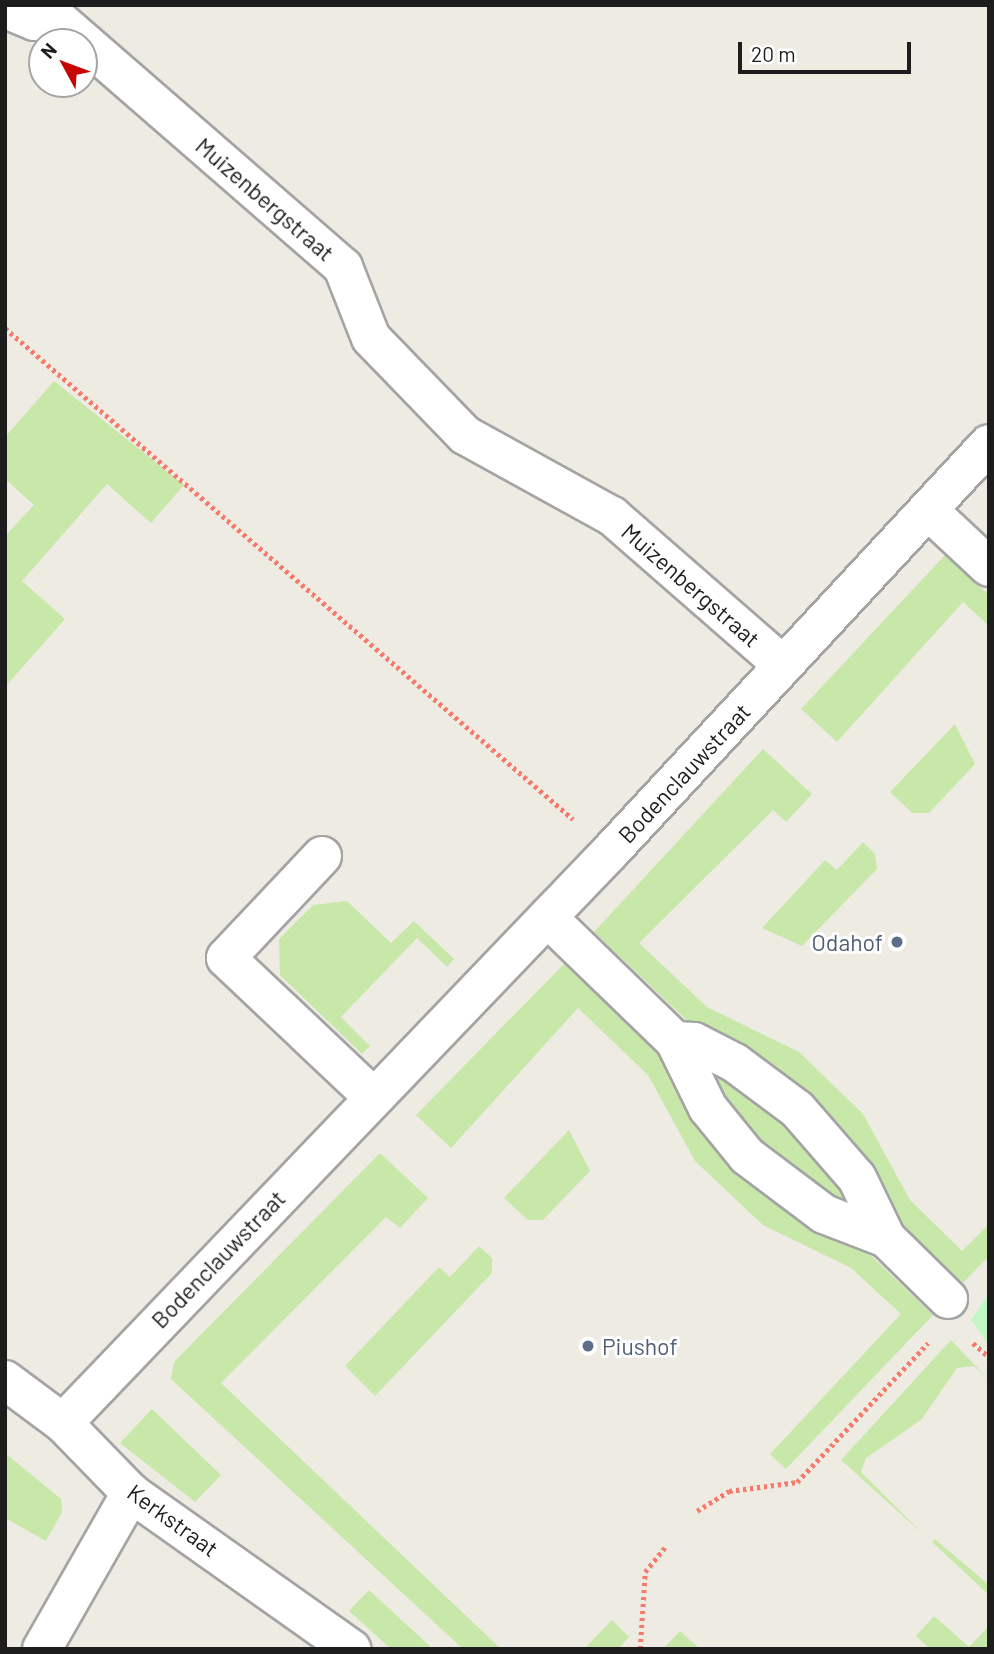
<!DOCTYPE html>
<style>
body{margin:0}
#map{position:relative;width:994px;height:1654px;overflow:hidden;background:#eeebe3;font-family:Barlow,sans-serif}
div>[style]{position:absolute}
.grass>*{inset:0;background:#c8e8aa}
.park>*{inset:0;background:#c1f8c6}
.path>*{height:4.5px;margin-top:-2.25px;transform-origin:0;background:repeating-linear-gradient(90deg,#f77b6c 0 3.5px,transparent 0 7px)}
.roads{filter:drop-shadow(2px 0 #a4a4a4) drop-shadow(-2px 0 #a4a4a4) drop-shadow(0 2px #a4a4a4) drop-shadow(0 -2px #a4a4a4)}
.pedestrian>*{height:38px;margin:-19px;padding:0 19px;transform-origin:19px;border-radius:19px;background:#fff}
.minor>*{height:38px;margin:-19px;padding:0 19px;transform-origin:19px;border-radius:19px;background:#fff}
.tertiary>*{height:38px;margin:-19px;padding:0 19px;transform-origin:19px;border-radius:19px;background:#fff}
.dots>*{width:19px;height:19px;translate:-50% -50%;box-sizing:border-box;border:4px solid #fff;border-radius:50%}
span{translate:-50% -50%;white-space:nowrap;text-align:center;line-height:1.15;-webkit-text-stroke:6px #fff;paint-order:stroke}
.street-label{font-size:23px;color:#1d1d1d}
.service-label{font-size:23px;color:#4e5e75}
.right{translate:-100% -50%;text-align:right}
.left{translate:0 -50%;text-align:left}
.frame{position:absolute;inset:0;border:7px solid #1d1d1d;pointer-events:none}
.north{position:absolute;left:28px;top:28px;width:70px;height:70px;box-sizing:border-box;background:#fff;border:2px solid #a5a5a5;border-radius:50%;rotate:311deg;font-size:19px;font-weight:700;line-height:28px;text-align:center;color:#1d1d1d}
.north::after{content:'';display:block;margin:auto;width:24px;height:32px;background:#c80503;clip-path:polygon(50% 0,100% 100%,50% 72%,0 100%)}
.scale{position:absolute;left:738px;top:42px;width:173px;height:32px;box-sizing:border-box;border:4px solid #1d1d1d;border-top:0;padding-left:9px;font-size:21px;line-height:24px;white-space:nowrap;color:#1d1d1d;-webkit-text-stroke:5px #fff;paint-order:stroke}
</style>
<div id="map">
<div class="grass">
<i style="clip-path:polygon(54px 381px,184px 485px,151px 523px,107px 484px,22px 581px,65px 619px,5px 687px,5px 536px,34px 505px,5px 479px,5px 437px)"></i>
<i style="clip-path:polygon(945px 555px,989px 595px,989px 626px,963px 602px,837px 742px,801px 709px)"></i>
<i style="clip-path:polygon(955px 724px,975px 764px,929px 813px,912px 813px,890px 792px)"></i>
<i style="clip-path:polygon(763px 749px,812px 794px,786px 822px,773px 810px,639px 943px,707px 1007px,799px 1052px,863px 1114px,910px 1200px,962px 1251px,989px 1224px,989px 1256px,963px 1283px,594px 932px)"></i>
<i style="clip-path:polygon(863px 842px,875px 854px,877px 869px,802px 946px,762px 928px,825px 860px,837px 870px)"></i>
<i style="clip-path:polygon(347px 901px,391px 943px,414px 921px,454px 959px,447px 967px,417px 938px,341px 1017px,370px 1046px,362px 1054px,280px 975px,279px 939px,313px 905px)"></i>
<i style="clip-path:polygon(565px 963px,933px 1315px,786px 1469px,770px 1454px,901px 1314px,851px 1268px,763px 1225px,695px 1161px,648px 1075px,578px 1008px,451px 1148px,416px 1115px)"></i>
<i style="clip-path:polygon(690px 1053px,772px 1100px,873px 1225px,746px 1138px)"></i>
<i style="clip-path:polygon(569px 1130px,590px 1171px,543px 1220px,528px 1220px,504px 1198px)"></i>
<i style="clip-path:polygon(380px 1153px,428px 1198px,400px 1228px,386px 1217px,221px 1383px,501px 1649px,463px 1649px,171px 1379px,174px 1362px)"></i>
<i style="clip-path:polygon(479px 1246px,492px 1258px,492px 1273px,375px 1396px,345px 1366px,439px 1267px,450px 1277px)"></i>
<i style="clip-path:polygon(951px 1340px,989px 1380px,974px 1366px,957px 1368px,921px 1420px,866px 1458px,861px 1472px,924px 1535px,841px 1460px)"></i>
<i style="clip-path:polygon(152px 1409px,221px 1475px,195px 1502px,120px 1443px)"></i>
<i style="clip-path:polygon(5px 1453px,61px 1499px,62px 1512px,46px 1541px,5px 1518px)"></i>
<i style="clip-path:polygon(935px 1539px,989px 1585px,989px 1595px,932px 1542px)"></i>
<i style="clip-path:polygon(369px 1590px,433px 1649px,391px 1649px,349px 1611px)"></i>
<i style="clip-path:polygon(934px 1616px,969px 1647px,989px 1626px,989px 1649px,930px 1649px,916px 1636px)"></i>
<i style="clip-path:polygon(612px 1620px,629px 1637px,618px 1649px,584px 1649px)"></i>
<i style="clip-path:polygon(680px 1631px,700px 1649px,663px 1649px)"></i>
</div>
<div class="park">
<i style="clip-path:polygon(989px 1293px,989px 1345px,971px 1320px)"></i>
</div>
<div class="path">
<i style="left:5px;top:328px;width:751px;rotate:40.84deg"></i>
<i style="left:973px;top:1343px;width:21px;rotate:41deg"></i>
<i style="left:697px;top:1511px;width:38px;rotate:-32deg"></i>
<i style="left:729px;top:1491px;width:69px;rotate:-7.5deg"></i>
<i style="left:797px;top:1482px;width:191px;rotate:-46.7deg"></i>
<i style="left:640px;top:1649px;width:77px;rotate:-86.3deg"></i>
<i style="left:645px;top:1572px;width:32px;rotate:-51deg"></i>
</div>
<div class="roads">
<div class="pedestrian">
<i style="left:928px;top:510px;width:83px;rotate:43.1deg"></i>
<i style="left:548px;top:918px;width:177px;rotate:44.1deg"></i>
<i style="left:675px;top:1041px;width:75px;rotate:63.8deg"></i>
<i style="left:708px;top:1108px;width:62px;rotate:50.9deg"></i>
<i style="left:747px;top:1156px;width:96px;rotate:37deg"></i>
<i style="left:824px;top:1214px;width:66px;rotate:21.2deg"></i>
<i style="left:675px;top:1041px;width:19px;rotate:3deg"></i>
<i style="left:694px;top:1042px;width:46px;rotate:27.1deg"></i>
<i style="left:735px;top:1063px;width:77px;rotate:36.6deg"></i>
<i style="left:797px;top:1109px;width:91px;rotate:49deg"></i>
<i style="left:857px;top:1178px;width:67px;rotate:64.2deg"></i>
<i style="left:886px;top:1238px;width:87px;rotate:44.5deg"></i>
</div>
<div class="minor">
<i style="left:5px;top:9px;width:31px;rotate:22deg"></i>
<i style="left:34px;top:21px;width:19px;rotate:-21deg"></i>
<i style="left:52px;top:14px;width:386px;rotate:41deg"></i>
<i style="left:343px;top:267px;width:76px;rotate:68.5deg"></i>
<i style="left:371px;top:338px;width:135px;rotate:45.9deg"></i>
<i style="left:465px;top:435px;width:168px;rotate:28.9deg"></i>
<i style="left:612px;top:516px;width:227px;rotate:41.1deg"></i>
<i style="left:322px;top:856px;width:140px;rotate:133.3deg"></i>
<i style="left:226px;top:958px;width:202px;rotate:43.4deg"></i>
<i style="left:63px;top:1423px;width:792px;rotate:-46.23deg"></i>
<i style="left:611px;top:851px;width:555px;rotate:-47.12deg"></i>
<i style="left:42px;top:1649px;width:180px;rotate:-60.3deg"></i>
</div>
<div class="tertiary">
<i style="left:5px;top:1380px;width:72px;rotate:36.6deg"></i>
<i style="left:63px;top:1423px;width:98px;rotate:45.8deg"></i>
<i style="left:131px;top:1493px;width:270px;rotate:35.3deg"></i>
</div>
</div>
<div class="dots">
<i style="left:897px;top:942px;background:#5c6f8a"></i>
<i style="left:588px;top:1346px;background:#5c6f8a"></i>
</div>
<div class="street-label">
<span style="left:265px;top:199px;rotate:41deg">Muizenbergstraat</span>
<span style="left:691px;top:585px;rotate:41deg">Muizenbergstraat</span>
<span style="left:684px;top:773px;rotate:-47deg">Bodenclauwstraat</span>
<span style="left:218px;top:1259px;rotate:-46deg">Bodenclauwstraat</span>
<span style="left:173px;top:1520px;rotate:36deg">Kerkstraat</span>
</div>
<div class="service-label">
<span class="right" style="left:883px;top:942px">Odahof</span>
<span class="left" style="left:602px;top:1346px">Piushof</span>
</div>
<div class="frame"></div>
<div class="north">N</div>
<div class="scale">20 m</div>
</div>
